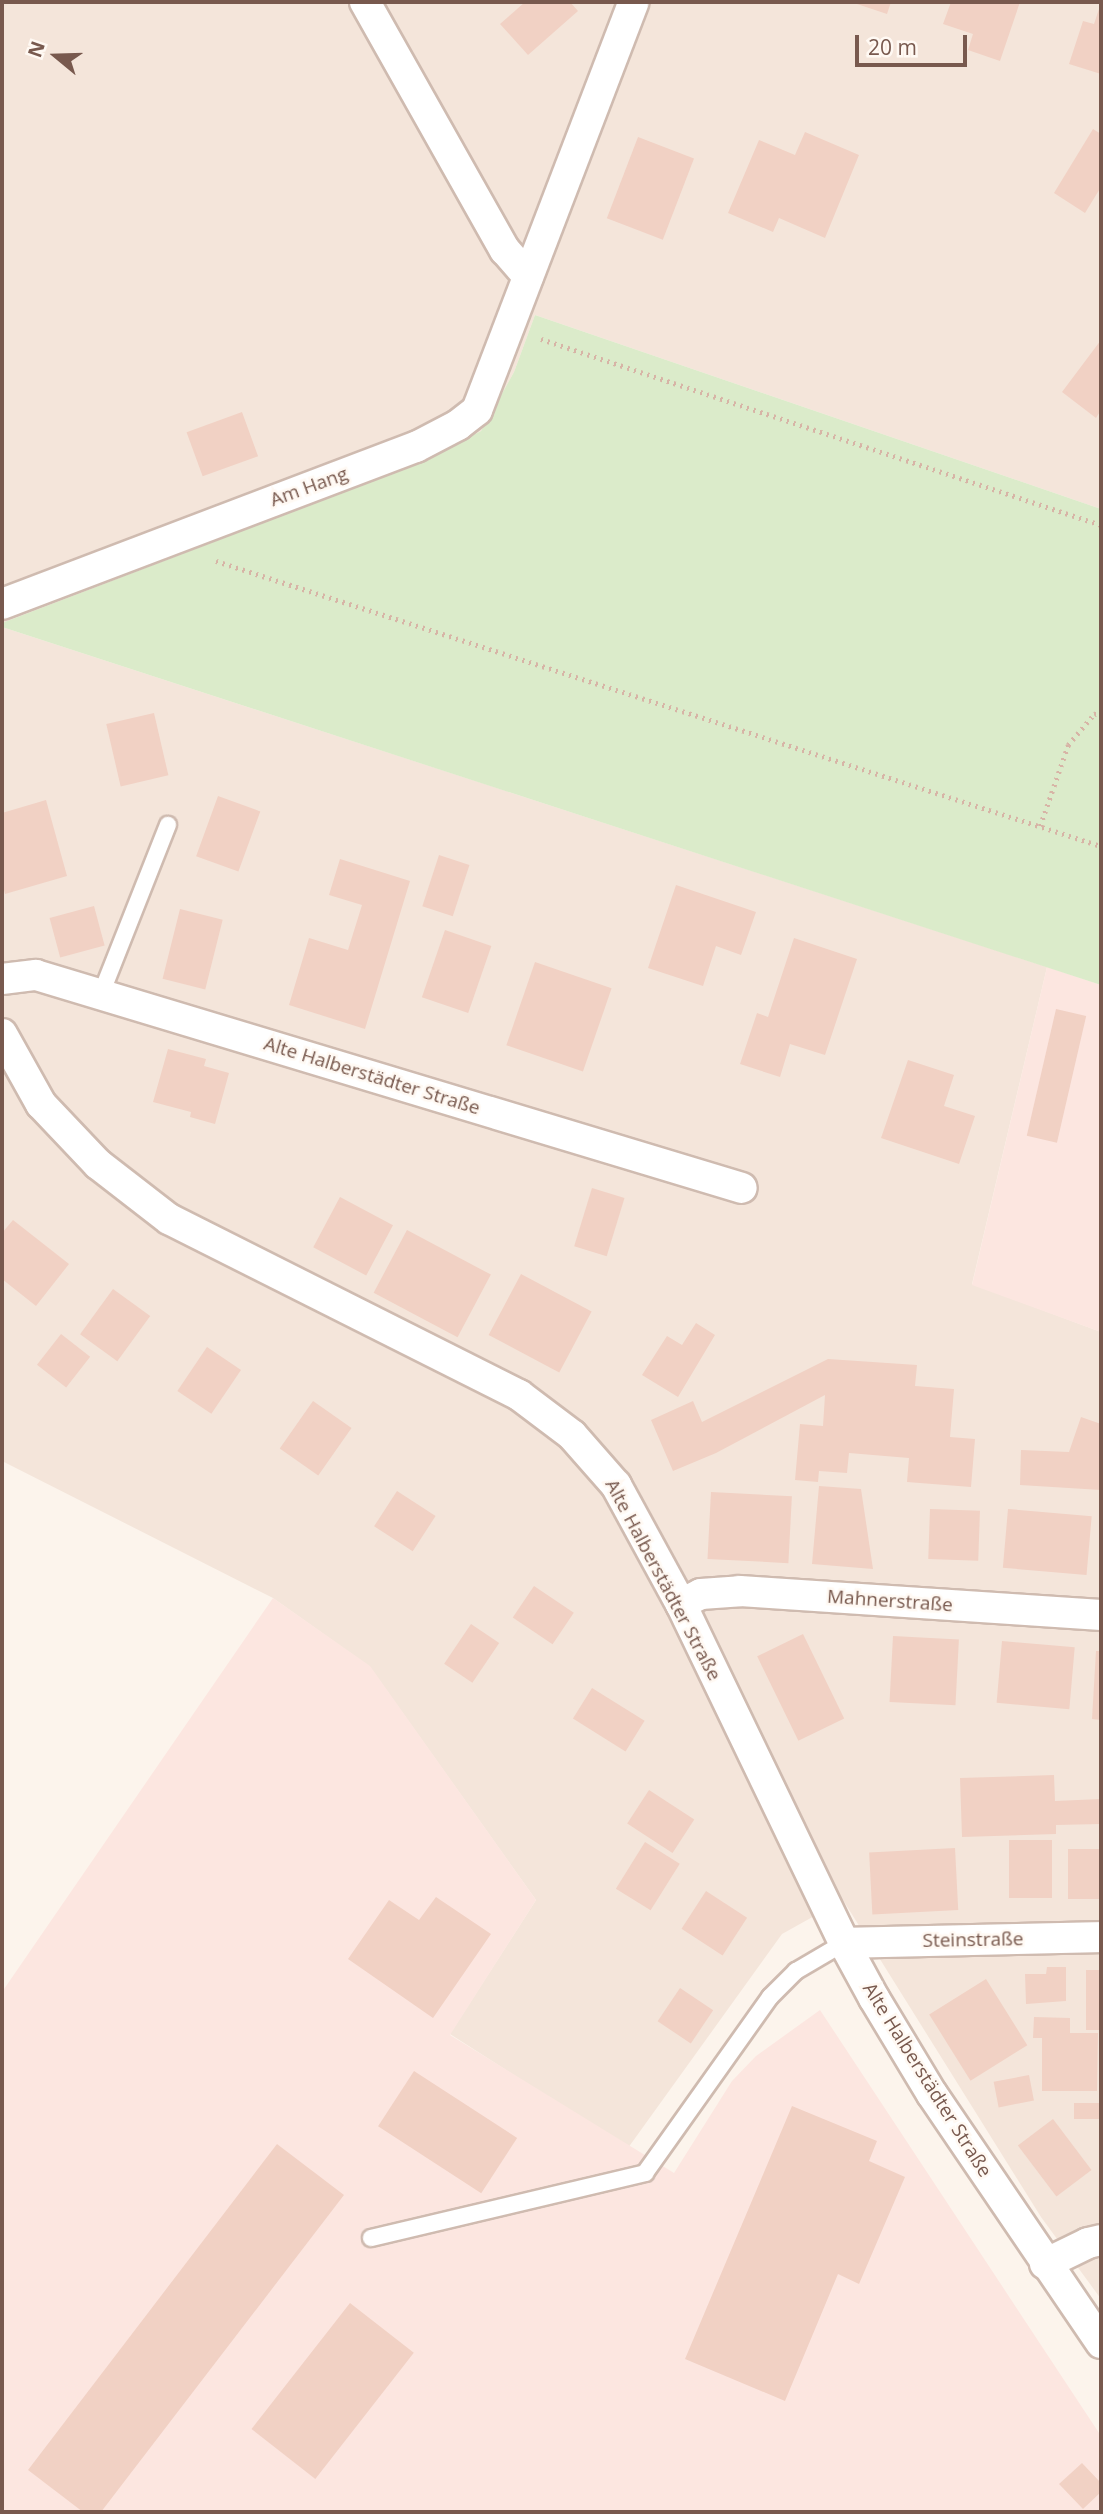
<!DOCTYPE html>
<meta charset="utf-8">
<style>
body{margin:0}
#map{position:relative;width:1103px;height:2514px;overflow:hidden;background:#fcf4ec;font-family:"Open Sans",sans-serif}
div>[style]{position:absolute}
.residential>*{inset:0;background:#f4e5da}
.commercial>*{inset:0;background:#fce6e0}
.green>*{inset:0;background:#dbebca}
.building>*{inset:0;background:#f1d1c4;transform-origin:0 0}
.path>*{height:4.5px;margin-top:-2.25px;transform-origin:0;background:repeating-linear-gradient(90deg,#d7b4a6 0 2px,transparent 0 7px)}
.roads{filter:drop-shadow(2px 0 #cfbbb0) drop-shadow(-2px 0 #cfbbb0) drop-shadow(0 2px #cfbbb0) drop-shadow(0 -2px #cfbbb0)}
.service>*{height:16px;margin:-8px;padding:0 8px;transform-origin:8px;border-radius:8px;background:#fff}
.minor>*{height:30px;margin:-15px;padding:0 15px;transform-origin:15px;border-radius:15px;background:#fff}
span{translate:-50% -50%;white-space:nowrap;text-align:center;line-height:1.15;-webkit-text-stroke:5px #fff9f3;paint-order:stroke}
.street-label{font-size:19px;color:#78594e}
.frame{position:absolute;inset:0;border:4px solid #78594e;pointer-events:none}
.north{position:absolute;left:21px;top:21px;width:70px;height:70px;-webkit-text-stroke:5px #fff9f3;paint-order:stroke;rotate:289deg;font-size:19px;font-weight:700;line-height:28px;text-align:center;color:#78594e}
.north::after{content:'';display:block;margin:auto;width:24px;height:32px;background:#78594e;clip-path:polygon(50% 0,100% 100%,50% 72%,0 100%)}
.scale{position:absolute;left:855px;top:35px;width:112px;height:32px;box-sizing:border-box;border:4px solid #78594e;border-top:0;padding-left:9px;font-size:21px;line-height:24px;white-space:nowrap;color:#78594e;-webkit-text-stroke:5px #fff9f3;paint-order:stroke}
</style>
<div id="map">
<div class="residential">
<i style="clip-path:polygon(2px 2px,1101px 2px,1101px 509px,535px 315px,514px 372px,481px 431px,416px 464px,2px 623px)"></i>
<i style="clip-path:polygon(2px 627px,1047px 967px,972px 1284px,1101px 1332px,1101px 2299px,1041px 2217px,843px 1900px,782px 1934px,628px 2148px,450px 2034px,536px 1900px,370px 1667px,273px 1598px,2px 1461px)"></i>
</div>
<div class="commercial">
<i style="clip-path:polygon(1047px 967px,1101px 985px,1101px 1332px,972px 1285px)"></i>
<i style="clip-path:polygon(273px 1598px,370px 1666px,536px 1900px,450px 2035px,674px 2173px,732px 2081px,756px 2056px,820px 2010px,1101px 2436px,1101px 2512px,2px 2512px,2px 1992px)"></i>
</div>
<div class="green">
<i style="clip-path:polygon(535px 315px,1101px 509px,1101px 985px,2px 627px,2px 623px,416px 464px,481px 431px,514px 372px)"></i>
</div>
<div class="building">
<i style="clip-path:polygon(525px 2px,570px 2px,578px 11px,528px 55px,500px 24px)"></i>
<i style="clip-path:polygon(851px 2px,891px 2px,887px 14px)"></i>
<i style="clip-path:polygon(951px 2px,1020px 2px,1000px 61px,968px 50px,973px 34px,943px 24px)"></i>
<i style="clip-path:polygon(1101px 3px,1101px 74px,1069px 64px,1083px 21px,1094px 24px)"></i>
<i style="clip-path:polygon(1093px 129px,1101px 134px,1101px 187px,1085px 213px,1054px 193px)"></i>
<i style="clip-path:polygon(805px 132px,859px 155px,825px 238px,779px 218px,773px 232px,728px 213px,759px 140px,795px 155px)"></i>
<i style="left:638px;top:137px;width:60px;height:87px;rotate:21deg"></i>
<i style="clip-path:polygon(1101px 340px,1101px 410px,1096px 418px,1062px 392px)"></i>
<i style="left:242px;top:412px;width:47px;height:59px;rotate:70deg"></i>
<i style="left:154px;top:713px;width:64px;height:49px;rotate:77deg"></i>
<i style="left:218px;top:796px;width:45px;height:64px;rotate:20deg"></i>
<i style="clip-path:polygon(46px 800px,67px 876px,5px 894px,2px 883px,2px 813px)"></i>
<i style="left:439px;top:855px;width:32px;height:54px;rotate:18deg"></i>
<i style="clip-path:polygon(340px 859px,410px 881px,365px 1029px,289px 1005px,309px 938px,348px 950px,362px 905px,329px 895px)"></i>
<i style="clip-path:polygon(676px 885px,756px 912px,741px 955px,716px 946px,703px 986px,648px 968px)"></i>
<i style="left:94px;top:906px;width:41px;height:46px;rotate:75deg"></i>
<i style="left:180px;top:909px;width:44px;height:72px;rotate:14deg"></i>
<i style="left:445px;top:930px;width:49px;height:71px;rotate:19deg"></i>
<i style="clip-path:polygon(794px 938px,857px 959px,825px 1055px,790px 1044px,780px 1077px,740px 1064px,757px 1013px,768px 1017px)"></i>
<i style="left:535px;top:962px;width:81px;height:88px;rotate:19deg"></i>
<i style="left:1056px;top:1009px;width:31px;height:130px;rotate:13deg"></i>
<i style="clip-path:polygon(168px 1049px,206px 1059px,204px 1066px,229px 1073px,215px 1124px,190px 1117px,191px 1112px,153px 1102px)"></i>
<i style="clip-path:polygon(908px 1060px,954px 1075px,944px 1106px,975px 1116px,959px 1164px,881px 1138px)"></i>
<i style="left:592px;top:1188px;width:34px;height:61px;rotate:17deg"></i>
<i style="left:340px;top:1197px;width:60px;height:57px;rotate:28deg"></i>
<i style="clip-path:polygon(13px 1220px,69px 1264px,36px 1306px,2px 1279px,2px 1233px)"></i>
<i style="left:407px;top:1230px;width:95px;height:71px;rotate:28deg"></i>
<i style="left:521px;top:1274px;width:80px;height:69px;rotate:28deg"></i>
<i style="left:113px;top:1289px;width:46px;height:56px;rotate:36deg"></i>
<i style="clip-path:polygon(696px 1323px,715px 1335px,678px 1397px,642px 1375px,667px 1336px,682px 1345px)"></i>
<i style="left:61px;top:1334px;width:37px;height:39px;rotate:38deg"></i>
<i style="left:207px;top:1347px;width:41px;height:53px;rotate:34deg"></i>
<i style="clip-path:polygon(828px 1359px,917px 1365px,915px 1386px,954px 1389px,950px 1437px,975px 1439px,971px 1487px,907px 1482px,909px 1458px,849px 1453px,847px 1473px,819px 1471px,818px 1482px,795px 1480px,800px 1424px,823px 1426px,825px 1395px,716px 1453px,673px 1471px,651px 1420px,693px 1401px,702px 1422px)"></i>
<i style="left:313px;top:1401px;width:47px;height:58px;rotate:35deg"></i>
<i style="clip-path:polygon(1081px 1417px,1101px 1424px,1101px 1490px,1020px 1485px,1021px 1450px,1069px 1452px)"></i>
<i style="clip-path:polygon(819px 1486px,861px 1489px,873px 1569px,812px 1564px)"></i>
<i style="left:397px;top:1491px;width:46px;height:42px;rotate:33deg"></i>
<i style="left:711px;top:1492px;width:81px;height:67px;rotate:3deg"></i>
<i style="left:930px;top:1509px;width:50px;height:50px;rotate:2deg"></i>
<i style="left:1008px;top:1509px;width:84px;height:59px;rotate:5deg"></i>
<i style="left:534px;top:1586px;width:48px;height:38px;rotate:34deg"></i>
<i style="left:471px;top:1624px;width:34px;height:48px;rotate:34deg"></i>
<i style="left:803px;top:1634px;width:94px;height:51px;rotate:64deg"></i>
<i style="left:893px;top:1636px;width:66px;height:66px;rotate:3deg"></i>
<i style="left:1002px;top:1641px;width:73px;height:62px;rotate:5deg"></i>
<i style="clip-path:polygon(1096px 1651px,1101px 1651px,1101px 1720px,1092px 1719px)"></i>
<i style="left:592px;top:1688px;width:62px;height:36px;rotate:32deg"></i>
<i style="clip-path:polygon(1054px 1775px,1055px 1801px,1101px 1799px,1101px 1824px,1056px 1825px,1056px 1834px,962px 1837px,960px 1778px)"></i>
<i style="left:649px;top:1790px;width:54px;height:40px;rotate:33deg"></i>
<i style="left:1009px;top:1840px;width:43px;height:58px"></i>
<i style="left:645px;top:1842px;width:41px;height:55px;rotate:32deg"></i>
<i style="left:955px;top:1848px;width:62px;height:86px;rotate:87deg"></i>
<i style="left:1101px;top:1849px;width:50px;height:33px;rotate:90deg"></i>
<i style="left:706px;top:1891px;width:49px;height:45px;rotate:33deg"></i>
<i style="clip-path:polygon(436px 1897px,491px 1934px,433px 2018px,348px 1959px,389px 1900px,419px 1920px)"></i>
<i style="clip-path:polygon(1047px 1967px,1066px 1967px,1066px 2001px,1026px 2004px,1025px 1974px,1046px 1974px)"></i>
<i style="left:1086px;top:1970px;width:15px;height:60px"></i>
<i style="left:986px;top:1979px;width:78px;height:67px;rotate:58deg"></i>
<i style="left:680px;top:1988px;width:40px;height:40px;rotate:34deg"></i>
<i style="clip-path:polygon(1034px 2017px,1070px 2018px,1070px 2033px,1098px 2033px,1097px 2091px,1042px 2091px,1042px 2038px,1033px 2038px)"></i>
<i style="left:414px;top:2071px;width:123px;height:66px;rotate:33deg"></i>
<i style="left:1029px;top:2075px;width:26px;height:36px;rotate:79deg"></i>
<i style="left:1101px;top:2103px;width:16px;height:27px;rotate:90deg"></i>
<i style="clip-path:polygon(792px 2106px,877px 2141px,869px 2161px,905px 2177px,859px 2284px,838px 2274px,785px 2401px,685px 2359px)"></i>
<i style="left:1053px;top:2119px;width:64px;height:44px;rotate:53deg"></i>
<i style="clip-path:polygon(277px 2144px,344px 2195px,101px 2512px,83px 2512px,28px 2470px)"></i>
<i style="left:350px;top:2303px;width:81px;height:160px;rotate:38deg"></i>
<i style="clip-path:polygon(1082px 2463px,1101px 2483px,1101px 2492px,1083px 2509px,1059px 2484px)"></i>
</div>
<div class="path">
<i style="left:541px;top:339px;width:590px;rotate:18.37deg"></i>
<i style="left:216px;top:561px;width:930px;rotate:17.85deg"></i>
<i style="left:1040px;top:826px;width:86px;rotate:-70.9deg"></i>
<i style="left:1068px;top:745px;width:40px;rotate:-50deg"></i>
<i style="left:1094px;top:714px;width:7px;rotate:-16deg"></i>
</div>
<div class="roads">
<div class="service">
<i style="left:101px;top:994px;width:182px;rotate:-68.4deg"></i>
<i style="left:371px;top:2238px;width:282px;rotate:-13.3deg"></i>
<i style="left:645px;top:2173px;width:216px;rotate:-54.6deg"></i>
<i style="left:770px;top:1997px;width:37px;rotate:-45deg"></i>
<i style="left:796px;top:1971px;width:56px;rotate:-30.3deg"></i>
</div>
<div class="minor">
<i style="left:365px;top:2px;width:285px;rotate:60.6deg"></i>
<i style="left:505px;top:250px;width:35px;rotate:49deg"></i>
<i style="left:2px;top:604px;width:443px;rotate:-20.8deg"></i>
<i style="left:416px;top:447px;width:47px;rotate:-27.6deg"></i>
<i style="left:458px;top:425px;width:24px;rotate:-38deg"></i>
<i style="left:477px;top:410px;width:437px;rotate:-69deg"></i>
<i style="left:2px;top:979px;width:34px;rotate:-7deg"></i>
<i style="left:36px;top:975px;width:737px;rotate:16.79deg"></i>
<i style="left:2px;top:1034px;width:80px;rotate:60.9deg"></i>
<i style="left:41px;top:1104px;width:83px;rotate:46.5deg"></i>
<i style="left:98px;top:1164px;width:90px;rotate:37.8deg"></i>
<i style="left:169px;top:1219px;width:392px;rotate:26.7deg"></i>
<i style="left:519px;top:1395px;width:66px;rotate:37deg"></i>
<i style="left:572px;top:1435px;width:67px;rotate:48.7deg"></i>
<i style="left:616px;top:1485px;width:136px;rotate:61.4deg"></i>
<i style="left:681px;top:1604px;width:376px;rotate:64.3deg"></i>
<i style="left:844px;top:1943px;width:63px;rotate:61.4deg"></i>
<i style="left:874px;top:1998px;width:112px;rotate:58.9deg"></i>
<i style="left:932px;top:2094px;width:301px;rotate:55.8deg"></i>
<i style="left:681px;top:1604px;width:22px;rotate:-27deg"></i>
<i style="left:701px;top:1594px;width:39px;rotate:-4deg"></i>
<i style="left:740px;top:1591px;width:362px;rotate:3.8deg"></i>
<i style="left:844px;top:1943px;width:257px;rotate:-1.3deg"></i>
<i style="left:1045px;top:2264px;width:48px;rotate:-26deg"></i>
<i style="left:1088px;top:2243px;width:13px;rotate:-13deg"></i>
</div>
</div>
<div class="street-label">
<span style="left:309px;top:487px;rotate:-20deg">Am Hang</span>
<span style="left:372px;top:1076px;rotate:17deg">Alte Halberstädter Straße</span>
<span style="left:663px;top:1580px;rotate:62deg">Alte Halberstädter Straße</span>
<span style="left:890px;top:1601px;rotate:4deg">Mahnerstraße</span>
<span style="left:973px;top:1940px;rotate:-1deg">Steinstraße</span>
<span style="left:927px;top:2080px;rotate:58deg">Alte Halberstädter Straße</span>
</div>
<div class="frame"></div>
<div class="north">N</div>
<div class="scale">20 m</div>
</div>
